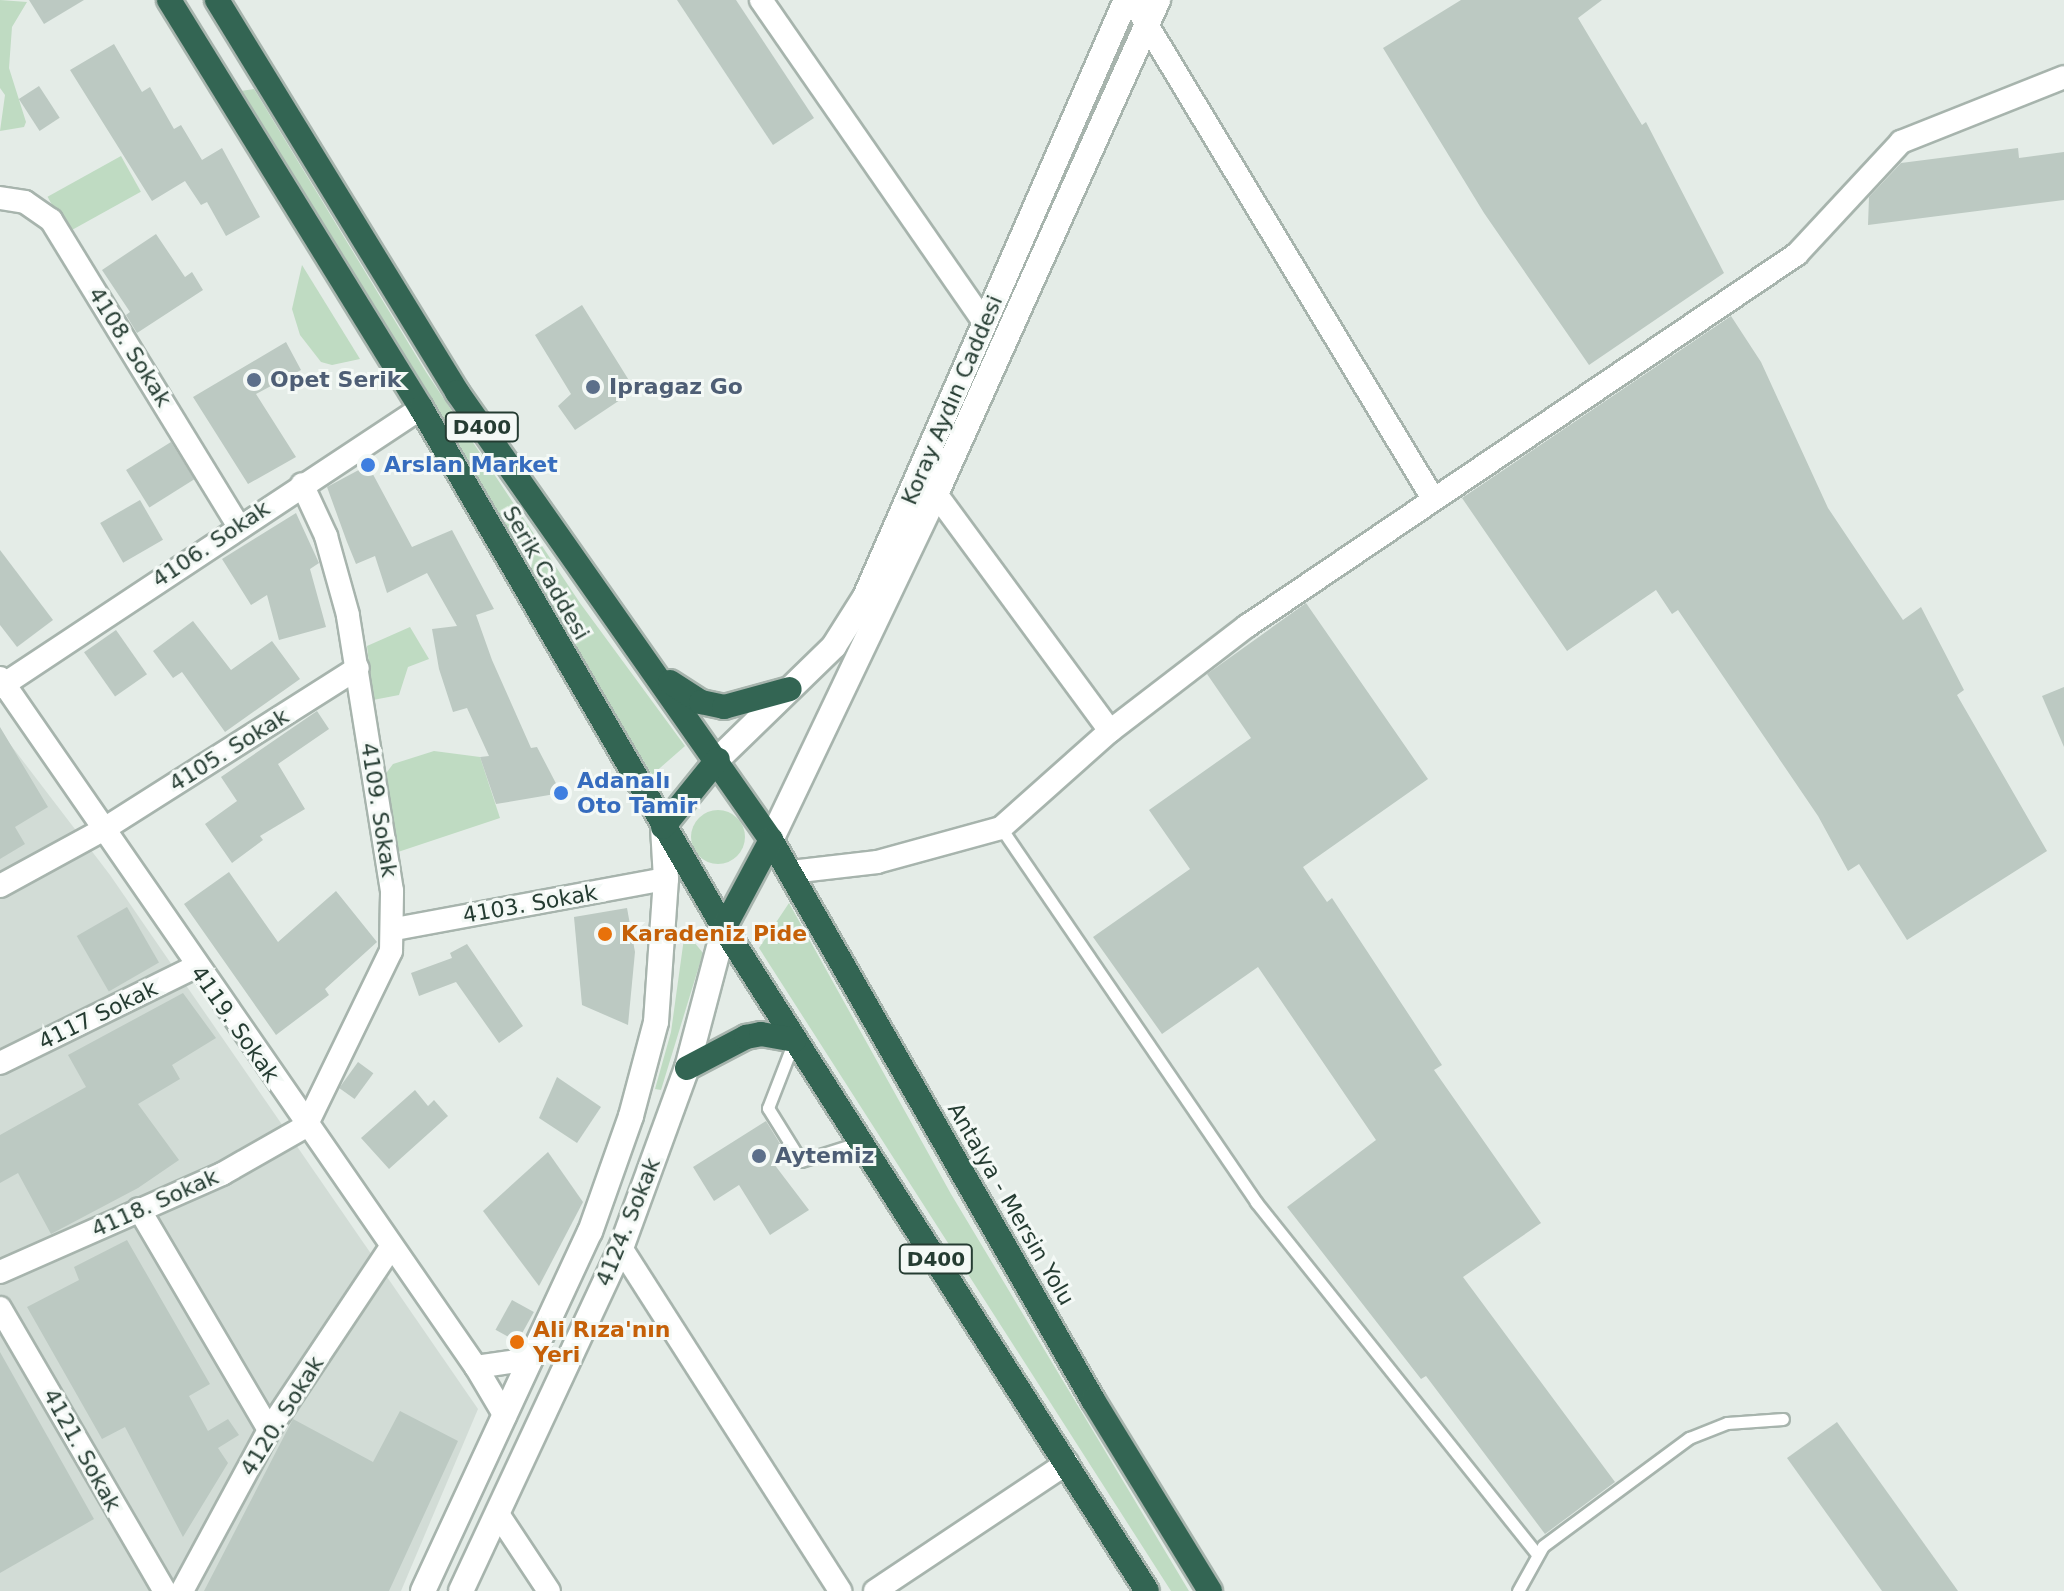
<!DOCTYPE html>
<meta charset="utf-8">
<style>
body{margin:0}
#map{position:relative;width:2064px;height:1591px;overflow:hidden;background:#e4ece7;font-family:"DejaVu Sans",sans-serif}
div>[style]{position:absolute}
.built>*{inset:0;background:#d2dcd6}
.green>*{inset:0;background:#bfdbc2;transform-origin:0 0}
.round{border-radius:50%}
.building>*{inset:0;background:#bcc9c2;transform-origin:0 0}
.roads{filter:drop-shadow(2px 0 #a7b4ad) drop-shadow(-2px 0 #a7b4ad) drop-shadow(0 2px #a7b4ad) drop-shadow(0 -2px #a7b4ad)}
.lane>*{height:11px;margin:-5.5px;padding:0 5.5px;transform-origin:5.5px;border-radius:5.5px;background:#fff}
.street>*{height:22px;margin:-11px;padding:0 11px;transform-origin:11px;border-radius:11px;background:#fff}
.secondary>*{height:24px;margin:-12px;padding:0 12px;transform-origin:12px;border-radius:12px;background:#fff}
.highway>*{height:24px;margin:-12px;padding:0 12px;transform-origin:12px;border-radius:12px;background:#336553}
.dots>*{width:22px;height:22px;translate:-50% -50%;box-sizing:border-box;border:4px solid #f4f9f6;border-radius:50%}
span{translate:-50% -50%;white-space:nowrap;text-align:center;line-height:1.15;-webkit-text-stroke:6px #f4f9f6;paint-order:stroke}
.shield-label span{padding:2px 6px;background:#f4f9f6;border:2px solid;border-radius:6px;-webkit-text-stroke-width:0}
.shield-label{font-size:20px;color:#253c32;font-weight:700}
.street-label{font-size:22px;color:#253c32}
.service-label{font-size:22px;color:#4e5e75;font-weight:700}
.left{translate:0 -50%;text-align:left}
.shop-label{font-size:22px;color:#366cbe;font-weight:700}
.food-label{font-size:22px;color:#c56008;font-weight:700}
</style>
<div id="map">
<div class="built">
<i style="clip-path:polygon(0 731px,110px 875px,478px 1409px,401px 1591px,0 1591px)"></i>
</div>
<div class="green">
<i style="clip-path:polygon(0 0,27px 2px,12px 27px,9px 68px,26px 122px,24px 127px,0 131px,5px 95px,0 88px)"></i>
<i style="clip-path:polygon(254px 89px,426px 372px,580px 603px,685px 746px,652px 775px,241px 91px)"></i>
<i style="left:121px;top:156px;width:41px;height:84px;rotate:61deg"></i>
<i style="clip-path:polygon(302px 265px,360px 359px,332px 365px,321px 362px,300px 335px,292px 309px)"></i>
<i style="clip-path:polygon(410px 627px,429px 659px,408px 667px,399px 695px,373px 700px,367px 646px)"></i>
<i style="clip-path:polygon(434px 751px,480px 757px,500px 818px,395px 853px,384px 776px,393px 764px)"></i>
<i class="round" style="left:691px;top:810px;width:54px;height:54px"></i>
<i style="clip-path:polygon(789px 903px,951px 1194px,1189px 1591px,1171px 1591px,759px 948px)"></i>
<i style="clip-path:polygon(685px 931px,703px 953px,661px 1090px,655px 1089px,671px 1032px)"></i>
</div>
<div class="building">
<i style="clip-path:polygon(29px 0,84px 0,44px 24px)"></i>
<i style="clip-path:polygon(677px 0,736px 0,814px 118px,773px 145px)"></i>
<i style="clip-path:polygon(1461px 0,1602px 0,1578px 18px,1642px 125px,1646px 122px,1724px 273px,1589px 365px,1484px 213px,1383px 48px)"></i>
<i style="clip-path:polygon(114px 44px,142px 92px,150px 87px,174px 129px,181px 125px,202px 160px,222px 148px,260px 217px,226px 236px,207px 202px,201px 205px,185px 181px,152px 201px,70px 70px)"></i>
<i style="left:39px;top:86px;width:38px;height:24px;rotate:57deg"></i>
<i style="clip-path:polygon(2018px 148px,2019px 158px,2064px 152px,2064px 200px,1868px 225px,1869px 197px,1901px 163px)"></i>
<i style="clip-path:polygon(156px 234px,185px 277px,192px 272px,203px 290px,137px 333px,126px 315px,130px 312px,102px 270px)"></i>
<i style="clip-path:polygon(582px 305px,635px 390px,575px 430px,558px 406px,571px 394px,535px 335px)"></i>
<i style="clip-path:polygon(1731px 316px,1761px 362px,1828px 508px,1903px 620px,1921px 607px,1964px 690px,1957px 695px,2047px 851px,1907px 940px,1859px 864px,1848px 871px,1818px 816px,1678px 610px,1672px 614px,1656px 590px,1567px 651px,1462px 498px)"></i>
<i style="clip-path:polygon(286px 342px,301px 370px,256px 394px,296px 457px,248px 484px,193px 397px)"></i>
<i style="left:171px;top:442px;width:44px;height:53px;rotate:58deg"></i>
<i style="clip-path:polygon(368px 465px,412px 547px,452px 530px,494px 609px,476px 615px,492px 660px,531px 748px,537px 747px,561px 793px,496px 804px,480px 757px,489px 756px,467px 708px,453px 712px,439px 669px,432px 629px,457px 626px,427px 573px,387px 593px,375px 556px,356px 564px,347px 542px,327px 487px)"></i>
<i style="left:140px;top:500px;width:46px;height:46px;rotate:60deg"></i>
<i style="clip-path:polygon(296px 513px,319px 563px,310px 569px,326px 627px,279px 640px,267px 595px,251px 605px,222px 559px)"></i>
<i style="clip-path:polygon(0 550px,53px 620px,17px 647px,0 625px)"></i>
<i style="clip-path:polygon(1306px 603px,1428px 779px,1303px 867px,1327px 902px,1332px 898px,1442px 1065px,1434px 1070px,1541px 1223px,1463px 1277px,1615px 1482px,1545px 1534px,1426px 1376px,1421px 1379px,1287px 1207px,1376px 1140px,1258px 967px,1162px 1034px,1093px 937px,1190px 869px,1149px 810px,1251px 738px,1207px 674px)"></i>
<i style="clip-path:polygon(193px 621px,231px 670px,272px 641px,300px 679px,225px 732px,182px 672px,173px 678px,153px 651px)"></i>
<i style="left:116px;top:630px;width:54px;height:39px;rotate:55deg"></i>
<i style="clip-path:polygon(2064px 687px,2064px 747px,2042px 696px)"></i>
<i style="clip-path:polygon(317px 711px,329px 729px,278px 764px,305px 809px,260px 836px,263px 840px,232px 863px,205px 824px,237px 801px,221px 777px)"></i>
<i style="clip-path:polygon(0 727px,48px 807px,15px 827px,25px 844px,0 859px)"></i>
<i style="clip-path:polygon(229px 872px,278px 942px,336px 891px,377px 942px,325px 989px,329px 995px,276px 1035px,184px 904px)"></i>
<i style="left:127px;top:907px;width:64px;height:58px;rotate:60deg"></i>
<i style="clip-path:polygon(627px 908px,635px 952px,628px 1025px,582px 1005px,574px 917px)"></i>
<i style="clip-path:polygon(467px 944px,523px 1026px,499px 1043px,456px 982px,419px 996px,411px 973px,452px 958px,450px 953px)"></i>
<i style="clip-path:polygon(183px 993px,216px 1038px,172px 1065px,180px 1079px,138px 1104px,179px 1160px,138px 1188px,51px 1234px,18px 1173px,0 1183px,0 1135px,86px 1087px,68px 1055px)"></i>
<i style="left:358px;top:1062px;width:19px;height:32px;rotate:36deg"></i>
<i style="clip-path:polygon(557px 1077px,601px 1107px,577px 1143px,539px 1118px)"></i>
<i style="clip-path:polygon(415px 1090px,428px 1106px,434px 1100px,448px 1116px,389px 1169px,361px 1138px)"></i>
<i style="clip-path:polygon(766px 1121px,787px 1155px,774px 1164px,809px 1210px,770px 1235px,739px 1185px,714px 1201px,693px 1167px)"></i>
<i style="clip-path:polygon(548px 1152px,583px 1202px,539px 1286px,483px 1211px)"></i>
<i style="clip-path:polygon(127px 1240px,210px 1384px,189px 1396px,208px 1431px,228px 1419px,239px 1435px,218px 1448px,228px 1463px,183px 1537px,125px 1427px,102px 1439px,27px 1307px,79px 1280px,74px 1267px)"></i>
<i style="left:512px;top:1300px;width:25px;height:34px;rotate:29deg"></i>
<i style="clip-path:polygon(0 1352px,94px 1519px,0 1573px)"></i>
<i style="clip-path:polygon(400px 1411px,458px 1441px,389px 1591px,204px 1591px,293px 1419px,373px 1462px)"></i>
<i style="clip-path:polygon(1837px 1422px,1958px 1591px,1882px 1591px,1787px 1458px)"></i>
</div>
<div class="roads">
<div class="lane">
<i style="left:1001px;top:828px;width:453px;rotate:55.7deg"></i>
<i style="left:1256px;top:1202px;width:449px;rotate:51.4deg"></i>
<i style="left:794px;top:1041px;width:72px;rotate:111.2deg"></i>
<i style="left:768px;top:1108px;width:62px;rotate:58.1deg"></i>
<i style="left:801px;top:1161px;width:63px;rotate:-17.6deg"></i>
<i style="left:1518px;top:1591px;width:51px;rotate:-60.9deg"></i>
<i style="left:1543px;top:1546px;width:182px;rotate:-36.5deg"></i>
<i style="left:1689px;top:1438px;width:41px;rotate:-21.5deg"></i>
<i style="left:1727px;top:1423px;width:56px;rotate:-4.1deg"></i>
</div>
<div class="street">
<i style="left:761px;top:0;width:392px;rotate:55.3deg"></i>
<i style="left:1132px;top:0;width:581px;rotate:58.88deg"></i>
<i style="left:0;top:198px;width:25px;rotate:9deg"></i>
<i style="left:25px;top:202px;width:32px;rotate:35deg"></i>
<i style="left:51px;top:220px;width:358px;rotate:58.5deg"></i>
<i style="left:936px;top:494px;width:294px;rotate:53.7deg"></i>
<i style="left:0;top:678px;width:837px;rotate:55.36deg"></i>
<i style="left:0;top:687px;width:505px;rotate:-33.53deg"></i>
<i style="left:791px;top:872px;width:87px;rotate:-6.6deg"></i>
<i style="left:877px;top:862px;width:129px;rotate:-15.3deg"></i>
<i style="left:1001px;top:828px;width:146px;rotate:-41.7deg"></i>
<i style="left:1110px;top:731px;width:173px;rotate:-37.5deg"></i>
<i style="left:1247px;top:626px;width:664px;rotate:-34.07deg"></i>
<i style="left:1797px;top:254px;width:153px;rotate:-47.1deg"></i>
<i style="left:1901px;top:142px;width:175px;rotate:-21.7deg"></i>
<i style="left:0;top:886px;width:115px;rotate:-28.6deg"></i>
<i style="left:101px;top:831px;width:304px;rotate:-32.4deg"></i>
<i style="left:395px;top:929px;width:276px;rotate:-10.5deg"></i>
<i style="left:0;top:1063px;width:217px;rotate:-26.2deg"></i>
<i style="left:139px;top:1209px;width:256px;rotate:59.5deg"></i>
<i style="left:621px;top:1248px;width:407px;rotate:57.4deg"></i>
<i style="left:0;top:1272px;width:243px;rotate:-23.8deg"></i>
<i style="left:222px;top:1174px;width:97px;rotate:-29.7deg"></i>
<i style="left:306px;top:1126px;width:195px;rotate:-64.1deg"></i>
<i style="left:391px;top:951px;width:60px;rotate:-89deg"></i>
<i style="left:392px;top:891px;width:279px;rotate:-99.1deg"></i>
<i style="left:348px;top:615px;width:82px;rotate:-105.6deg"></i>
<i style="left:326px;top:536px;width:57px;rotate:-114.8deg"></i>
<i style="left:0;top:1308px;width:328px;rotate:59.8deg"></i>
<i style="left:505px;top:1416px;width:57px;rotate:-120.6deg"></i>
<i style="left:476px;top:1367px;width:56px;rotate:-8.3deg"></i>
<i style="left:498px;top:1514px;width:92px;rotate:56.5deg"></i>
<i style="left:182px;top:1591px;width:183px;rotate:-61.6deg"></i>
<i style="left:269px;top:1430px;width:220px;rotate:-56.3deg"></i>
<i style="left:875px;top:1591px;width:231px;rotate:-33.7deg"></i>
</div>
<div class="secondary">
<i style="left:718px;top:759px;width:162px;rotate:-44.2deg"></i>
<i style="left:834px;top:646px;width:58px;rotate:-57.7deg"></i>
<i style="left:865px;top:597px;width:652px;rotate:-66.39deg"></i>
<i style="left:771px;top:840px;width:383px;rotate:-64.5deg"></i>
<i style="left:936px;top:494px;width:542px;rotate:-65.8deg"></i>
<i style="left:423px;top:1591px;width:396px;rotate:-65.1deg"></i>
<i style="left:590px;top:1232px;width:123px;rotate:-70.5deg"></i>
<i style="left:631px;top:1116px;width:97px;rotate:-75.1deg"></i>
<i style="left:656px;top:1022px;width:143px;rotate:-86deg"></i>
<i style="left:666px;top:879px;width:52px;rotate:-93.3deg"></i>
<i style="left:461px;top:1591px;width:378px;rotate:-65deg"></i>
<i style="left:621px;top:1248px;width:192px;rotate:-69.9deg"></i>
<i style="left:687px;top:1068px;width:145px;rotate:-75.2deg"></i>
</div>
<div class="highway">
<i style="left:169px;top:0;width:480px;rotate:58.3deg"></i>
<i style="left:421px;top:408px;width:602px;rotate:59.77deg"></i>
<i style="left:724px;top:928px;width:786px;rotate:57.46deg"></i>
<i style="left:217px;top:0;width:460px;rotate:58.5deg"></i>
<i style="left:457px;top:392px;width:547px;rotate:54.97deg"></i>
<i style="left:771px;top:840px;width:646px;rotate:60.1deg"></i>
<i style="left:1093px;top:1400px;width:224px;rotate:58.5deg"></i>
<i style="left:670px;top:682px;width:37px;rotate:33deg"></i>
<i style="left:701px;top:702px;width:24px;rotate:12deg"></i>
<i style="left:724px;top:707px;width:68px;rotate:-15.3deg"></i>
<i style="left:663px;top:827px;width:87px;rotate:-51deg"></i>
<i style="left:724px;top:928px;width:100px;rotate:-61.9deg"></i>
<i style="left:687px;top:1068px;width:67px;rotate:-27.7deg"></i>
<i style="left:746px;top:1037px;width:15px;rotate:-11deg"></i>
<i style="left:761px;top:1034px;width:34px;rotate:10deg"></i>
</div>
</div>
<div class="dots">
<i style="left:254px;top:380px;background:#5c6f8a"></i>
<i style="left:593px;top:387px;background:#5c6f8a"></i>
<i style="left:368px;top:465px;background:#3f7fe0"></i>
<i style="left:561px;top:793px;background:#3f7fe0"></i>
<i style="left:605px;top:934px;background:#e8710a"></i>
<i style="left:759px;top:1156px;background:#5c6f8a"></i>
<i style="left:517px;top:1342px;background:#e8710a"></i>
</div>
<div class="shield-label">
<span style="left:482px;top:427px">D400</span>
<span style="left:936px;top:1259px">D400</span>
</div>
<div class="street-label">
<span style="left:130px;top:347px;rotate:58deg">4108. Sokak</span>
<span style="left:952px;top:400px;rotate:-67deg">Koray Aydın Caddesi</span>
<span style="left:211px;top:544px;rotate:-34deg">4106. Sokak</span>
<span style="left:546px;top:573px;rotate:60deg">Serik Caddesi</span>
<span style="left:229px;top:750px;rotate:-32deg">4105. Sokak</span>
<span style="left:379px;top:810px;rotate:81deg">4109. Sokak</span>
<span style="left:530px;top:904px;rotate:-10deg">4103. Sokak</span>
<span style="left:98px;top:1015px;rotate:-26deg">4117 Sokak</span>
<span style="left:235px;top:1024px;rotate:55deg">4119. Sokak</span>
<span style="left:155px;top:1203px;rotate:-24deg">4118. Sokak</span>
<span style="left:1011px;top:1204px;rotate:60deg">Antalya - Mersin Yolu</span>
<span style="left:628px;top:1222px;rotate:-68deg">4124. Sokak</span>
<span style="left:282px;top:1416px;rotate:-58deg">4120. Sokak</span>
<span style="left:82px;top:1450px;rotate:61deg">4121. Sokak</span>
</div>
<div class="service-label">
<span class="left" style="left:270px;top:380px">Opet Serik</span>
<span class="left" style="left:609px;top:387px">Ipragaz Go</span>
<span class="left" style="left:775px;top:1156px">Aytemiz</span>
</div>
<div class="shop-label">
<span class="left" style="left:384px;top:465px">Arslan Market</span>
<span class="left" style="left:577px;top:793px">Adanalı<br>Oto Tamir</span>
</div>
<div class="food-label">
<span class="left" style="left:621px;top:934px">Karadeniz Pide</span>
<span class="left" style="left:533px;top:1342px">Ali Rıza'nın<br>Yeri</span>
</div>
</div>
